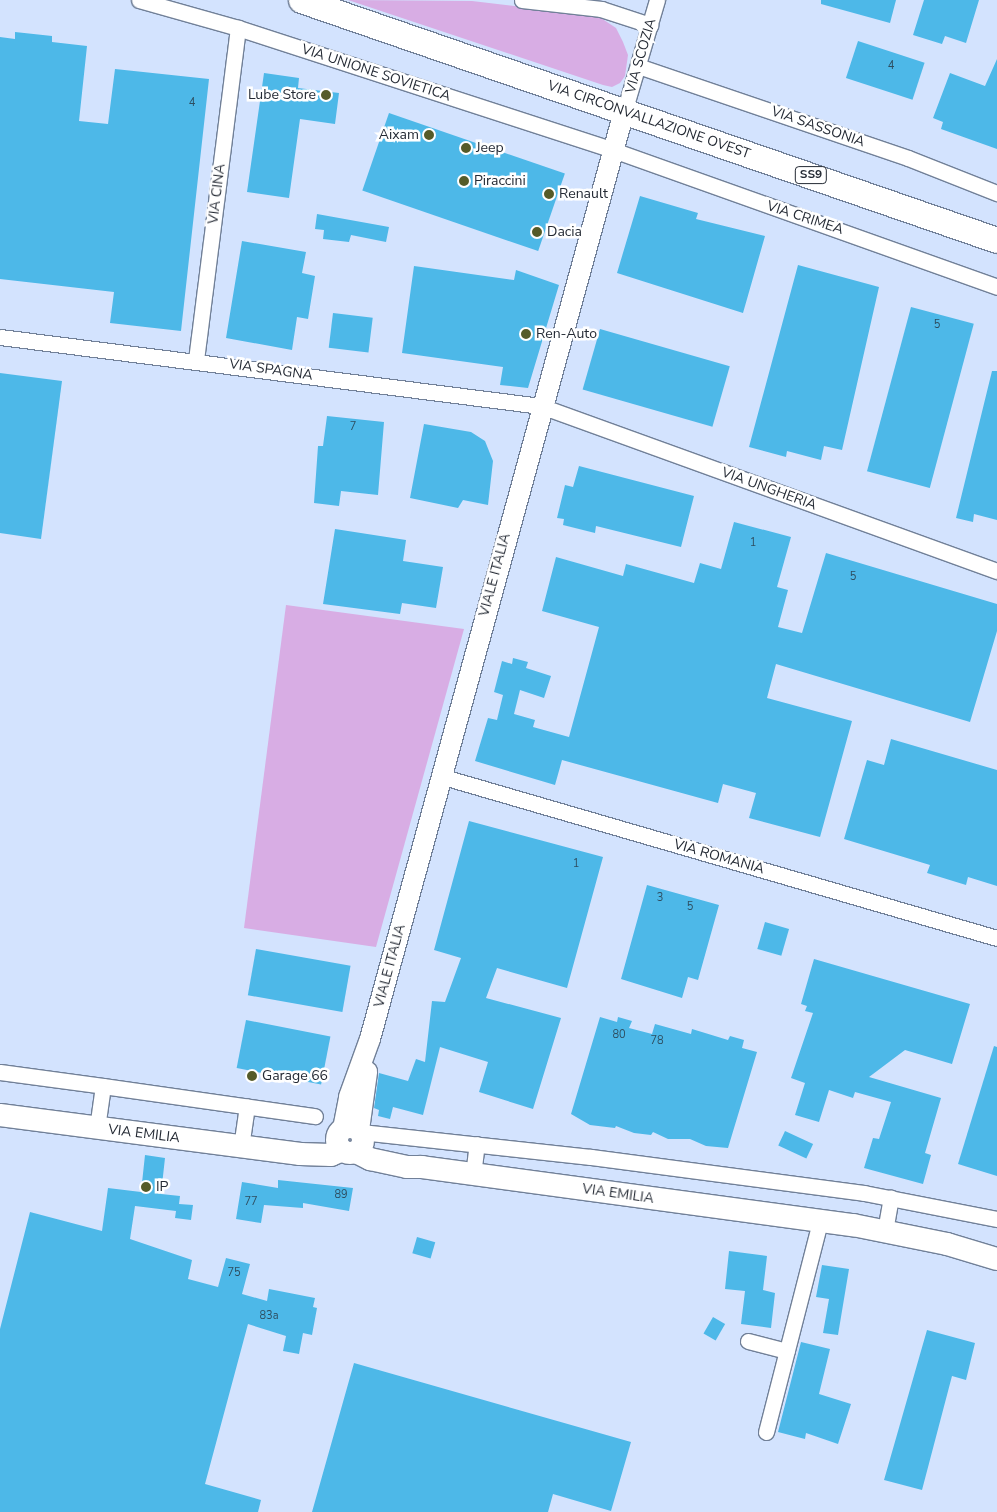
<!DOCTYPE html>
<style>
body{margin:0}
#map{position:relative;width:997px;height:1512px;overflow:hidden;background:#d3e3fe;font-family:"Nunito Sans",sans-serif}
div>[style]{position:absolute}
.green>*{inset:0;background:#d8ade4}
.building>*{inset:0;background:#4db8e8;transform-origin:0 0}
.roads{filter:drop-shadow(1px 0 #718098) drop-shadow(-1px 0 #718098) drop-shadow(0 1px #718098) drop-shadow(0 -1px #718098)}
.minor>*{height:15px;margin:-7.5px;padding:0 7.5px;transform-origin:7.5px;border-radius:7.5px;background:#fff}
.tertiary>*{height:20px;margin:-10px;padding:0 10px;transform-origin:10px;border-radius:10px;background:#fff}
.secondary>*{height:22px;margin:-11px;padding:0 11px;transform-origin:11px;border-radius:11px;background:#fff}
.secondary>.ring{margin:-11px;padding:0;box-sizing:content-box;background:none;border:22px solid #fff;border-radius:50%}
.primary>*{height:25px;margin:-12.5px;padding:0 12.5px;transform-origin:12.5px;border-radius:12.5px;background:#fff}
.dots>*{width:14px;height:14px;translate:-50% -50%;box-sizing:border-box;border:2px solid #fff;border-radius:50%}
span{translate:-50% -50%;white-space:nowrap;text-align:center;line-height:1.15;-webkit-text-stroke:5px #fff;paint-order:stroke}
.number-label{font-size:11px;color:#2e4e61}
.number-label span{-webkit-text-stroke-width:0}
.shield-label span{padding:1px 4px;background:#fff;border:1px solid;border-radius:4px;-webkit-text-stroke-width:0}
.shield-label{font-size:12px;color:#242a34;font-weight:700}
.street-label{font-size:14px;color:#242a34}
.poi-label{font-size:14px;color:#242a34}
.right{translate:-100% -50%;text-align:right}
.left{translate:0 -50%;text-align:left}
</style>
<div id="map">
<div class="green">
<i style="clip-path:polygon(348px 0,472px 1px,598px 16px,616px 28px,623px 42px,628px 55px,625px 76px,620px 83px,612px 87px,603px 85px)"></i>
<i style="clip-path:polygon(286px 605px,464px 629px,376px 947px,244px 928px)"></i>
</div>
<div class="building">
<i style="clip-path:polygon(821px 0,896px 0,890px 23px,821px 4px)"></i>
<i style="clip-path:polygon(924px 0,979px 0,966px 43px,945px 36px,942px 44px,913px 35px)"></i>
<i style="clip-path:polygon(15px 32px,52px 36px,52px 42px,87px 46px,79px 121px,108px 124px,115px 69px,209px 79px,181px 331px,110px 323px,114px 292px,0 279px,0 37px,15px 39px)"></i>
<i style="left:858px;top:41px;width:70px;height:39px;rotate:18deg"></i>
<i style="clip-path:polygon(997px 59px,997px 149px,941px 129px,943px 122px,933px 118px,950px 73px,985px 86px)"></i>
<i style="clip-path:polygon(264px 73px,299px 78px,298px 88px,339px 93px,335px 124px,300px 119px,289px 198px,247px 192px)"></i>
<i style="left:389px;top:113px;width:186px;height:82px;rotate:19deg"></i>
<i style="clip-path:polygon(640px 196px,698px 213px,696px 219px,765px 236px,743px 313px,617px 273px)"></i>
<i style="clip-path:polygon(317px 214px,389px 227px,386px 242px,351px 235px,349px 242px,323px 239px,324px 230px,315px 229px)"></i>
<i style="clip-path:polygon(242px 241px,306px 252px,302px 273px,315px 276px,308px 319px,297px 317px,292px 350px,226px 338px)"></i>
<i style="clip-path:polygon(798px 265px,879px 287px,842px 450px,824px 446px,821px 460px,787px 451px,786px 457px,749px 447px)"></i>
<i style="clip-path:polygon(414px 266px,514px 280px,516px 270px,559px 285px,528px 388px,500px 385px,503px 367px,402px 353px)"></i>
<i style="left:911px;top:307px;width:65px;height:170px;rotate:15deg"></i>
<i style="left:333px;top:313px;width:40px;height:35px;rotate:7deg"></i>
<i style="left:600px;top:329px;width:135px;height:63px;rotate:16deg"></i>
<i style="clip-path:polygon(992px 371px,997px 371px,997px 520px,974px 514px,973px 522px,956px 518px)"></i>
<i style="clip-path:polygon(0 373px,62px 381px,41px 539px,0 533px)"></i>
<i style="clip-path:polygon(327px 416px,384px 422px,378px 495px,341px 491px,339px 506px,314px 503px,318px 446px,323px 446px)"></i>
<i style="clip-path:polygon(424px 424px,471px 432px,485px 441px,493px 461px,488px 505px,463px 500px,458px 508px,410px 498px)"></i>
<i style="clip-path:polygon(579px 466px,694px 496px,681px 547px,596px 526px,595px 533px,563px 525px,564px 519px,557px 518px,565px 485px,573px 487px)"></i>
<i style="clip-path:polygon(734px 522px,791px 537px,777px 587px,788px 590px,778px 627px,802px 633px,826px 553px,997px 604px,997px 631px,970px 722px,776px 664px,767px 698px,852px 721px,820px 837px,749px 818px,756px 793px,723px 784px,718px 803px,562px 760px,555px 785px,475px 761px,488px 718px,497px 720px,503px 695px,494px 692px,502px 661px,512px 664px,513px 658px,528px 662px,526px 668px,551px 676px,544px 698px,520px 690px,514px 714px,535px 720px,533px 727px,569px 737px,599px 627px,542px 611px,556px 557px,623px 576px,626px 564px,694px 583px,700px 563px,721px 569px)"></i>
<i style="clip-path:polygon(335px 529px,406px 540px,403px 561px,443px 567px,436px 608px,402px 603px,400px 614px,323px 604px)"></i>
<i style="clip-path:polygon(891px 739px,997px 770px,997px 886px,968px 877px,966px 885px,927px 873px,930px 865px,844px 839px,867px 760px,884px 765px)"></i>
<i style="clip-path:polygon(469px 821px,603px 857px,567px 988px,497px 968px,486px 998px,561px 1018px,533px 1109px,479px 1092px,488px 1062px,440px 1047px,423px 1115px,393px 1107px,390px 1119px,378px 1116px,379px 1110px,374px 1108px,379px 1073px,408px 1081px,416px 1059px,425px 1062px,432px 1001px,445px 1002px,461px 958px,434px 950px)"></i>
<i style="clip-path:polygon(647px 885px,719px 905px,698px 980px,688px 977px,682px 998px,621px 979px)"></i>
<i style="left:765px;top:922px;width:25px;height:28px;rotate:16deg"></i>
<i style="left:256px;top:949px;width:96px;height:47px;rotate:10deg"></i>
<i style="clip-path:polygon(814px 959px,970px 1004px,952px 1064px,905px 1050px,869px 1077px,941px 1098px,925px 1153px,931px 1155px,923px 1184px,864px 1168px,873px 1138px,879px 1139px,891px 1102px,855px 1092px,853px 1098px,829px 1090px,819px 1122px,795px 1115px,805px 1083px,791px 1078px,813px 1013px,805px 1011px,807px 1006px,801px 1004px)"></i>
<i style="clip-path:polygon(600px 1017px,617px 1022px,618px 1017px,632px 1021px,629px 1028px,652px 1034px,655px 1024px,691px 1034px,692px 1029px,728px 1040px,730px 1036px,744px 1040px,742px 1048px,757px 1052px,728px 1148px,706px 1146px,690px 1139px,668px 1139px,653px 1132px,651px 1135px,634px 1133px,616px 1126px,615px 1128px,590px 1125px,571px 1114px)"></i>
<i style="left:246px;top:1020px;width:86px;height:49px;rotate:11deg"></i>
<i style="clip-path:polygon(994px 1046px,997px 1047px,997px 1176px,958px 1164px)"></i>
<i style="left:785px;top:1131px;width:31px;height:16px;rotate:25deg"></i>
<i style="clip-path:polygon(145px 1155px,165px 1158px,161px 1194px,180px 1196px,179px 1204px,193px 1205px,191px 1220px,175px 1218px,176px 1211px,135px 1206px,130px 1239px,192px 1260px,188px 1279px,218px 1287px,226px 1258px,250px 1264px,242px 1294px,267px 1301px,269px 1289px,315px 1298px,313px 1307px,317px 1308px,312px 1335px,303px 1333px,299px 1354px,283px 1351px,286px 1336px,248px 1324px,205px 1484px,261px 1500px,258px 1512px,0 1512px,0 1329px,30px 1212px,102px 1231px,108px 1188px,141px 1192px)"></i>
<i style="clip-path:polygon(278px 1180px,353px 1188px,349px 1211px,303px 1203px,303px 1208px,264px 1205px,261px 1223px,236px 1219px,242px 1182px,278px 1188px)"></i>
<i style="left:417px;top:1237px;width:19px;height:17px;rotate:16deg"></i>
<i style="clip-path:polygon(729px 1251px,767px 1256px,763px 1290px,775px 1293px,771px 1328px,741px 1324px,745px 1291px,725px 1289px)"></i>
<i style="clip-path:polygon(822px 1265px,849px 1269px,838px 1335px,823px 1333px,829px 1299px,816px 1297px)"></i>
<i style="left:713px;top:1317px;width:14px;height:19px;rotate:30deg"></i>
<i style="clip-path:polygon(927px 1330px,975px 1343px,966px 1380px,952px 1376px,922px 1490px,884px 1480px)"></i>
<i style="clip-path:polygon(801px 1342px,830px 1349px,819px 1394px,851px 1404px,838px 1444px,806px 1433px,805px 1439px,778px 1432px)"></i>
<i style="clip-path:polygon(354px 1363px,631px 1442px,611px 1511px,553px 1494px,548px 1512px,312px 1512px)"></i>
</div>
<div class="roads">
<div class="minor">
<i style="left:139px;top:0;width:103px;rotate:15.8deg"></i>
<i style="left:238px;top:28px;width:394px;rotate:18deg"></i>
<i style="left:613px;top:150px;width:408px;rotate:19.6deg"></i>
<i style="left:522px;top:0;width:80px;rotate:6.5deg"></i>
<i style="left:601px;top:9px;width:52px;rotate:18.1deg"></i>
<i style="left:638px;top:66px;width:285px;rotate:18.8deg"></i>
<i style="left:908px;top:158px;width:96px;rotate:21.5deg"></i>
<i style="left:624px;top:112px;width:117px;rotate:-73.6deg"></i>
<i style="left:0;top:337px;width:545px;rotate:7.27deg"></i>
<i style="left:541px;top:406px;width:485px;rotate:19.9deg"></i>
<i style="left:196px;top:360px;width:335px;rotate:-82.8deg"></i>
<i style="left:440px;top:776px;width:580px;rotate:16.22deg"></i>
<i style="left:0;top:1072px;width:104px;rotate:7.7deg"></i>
<i style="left:97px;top:1128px;width:42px;rotate:-81.9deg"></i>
<i style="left:103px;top:1086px;width:214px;rotate:8.1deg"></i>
<i style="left:361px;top:1132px;width:231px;rotate:6.2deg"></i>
<i style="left:591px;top:1157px;width:275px;rotate:7.5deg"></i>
<i style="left:864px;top:1193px;width:136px;rotate:11.1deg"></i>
<i style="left:241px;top:1147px;width:41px;rotate:-81.7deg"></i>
<i style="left:473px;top:1175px;width:31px;rotate:-83deg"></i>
<i style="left:885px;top:1231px;width:34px;rotate:-80deg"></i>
<i style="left:748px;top:1341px;width:40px;rotate:14.4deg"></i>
<i style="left:766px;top:1432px;width:218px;rotate:-75.6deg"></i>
</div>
<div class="tertiary">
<i style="left:343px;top:1129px;width:33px;rotate:-79deg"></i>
<i style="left:349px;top:1097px;width:62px;rotate:-70.1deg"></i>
<i style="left:370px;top:1039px;width:961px;rotate:-74.68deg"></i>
<i style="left:359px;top:1130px;width:59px;rotate:-82.1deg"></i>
</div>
<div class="secondary">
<i style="left:0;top:1115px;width:303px;rotate:7.4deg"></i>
<i style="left:300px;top:1154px;width:31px;rotate:2deg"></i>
<i style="left:331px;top:1155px;width:12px;rotate:-24deg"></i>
<i class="ring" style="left:337px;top:1127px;width:4px;height:4px"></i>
<i style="left:356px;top:1152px;width:16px;rotate:27deg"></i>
<i style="left:370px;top:1159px;width:38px;rotate:12deg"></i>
<i style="left:407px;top:1167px;width:15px"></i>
<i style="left:422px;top:1167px;width:435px;rotate:7.7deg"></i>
<i style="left:853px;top:1225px;width:96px;rotate:11.4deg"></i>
<i style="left:947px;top:1244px;width:52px;rotate:16.7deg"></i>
</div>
<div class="primary">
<i style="left:301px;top:0;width:736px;rotate:19.03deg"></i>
</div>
</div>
<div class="dots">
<i style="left:326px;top:95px;background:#555b29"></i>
<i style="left:429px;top:135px;background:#555b29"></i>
<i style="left:466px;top:148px;background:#555b29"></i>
<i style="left:464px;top:181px;background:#555b29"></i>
<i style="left:549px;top:194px;background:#555b29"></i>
<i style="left:537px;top:232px;background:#555b29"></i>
<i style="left:526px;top:334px;background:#555b29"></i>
<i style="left:252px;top:1076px;background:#555b29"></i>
<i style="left:146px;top:1187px;background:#555b29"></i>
</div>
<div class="number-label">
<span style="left:891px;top:66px">4</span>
<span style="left:192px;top:103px">4</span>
<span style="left:937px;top:325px">5</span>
<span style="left:353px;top:427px">7</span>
<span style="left:753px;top:543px">1</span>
<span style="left:853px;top:577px">5</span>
<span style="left:576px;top:864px">1</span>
<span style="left:660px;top:898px">3</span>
<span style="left:690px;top:907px">5</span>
<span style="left:619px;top:1035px">80</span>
<span style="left:657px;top:1041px">78</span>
<span style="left:341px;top:1195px">89</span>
<span style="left:251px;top:1202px">77</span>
<span style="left:234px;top:1273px">75</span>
<span style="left:269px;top:1316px">83a</span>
</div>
<div class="shield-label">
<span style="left:811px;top:175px">SS9</span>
</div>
<div class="street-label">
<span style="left:641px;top:56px;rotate:-74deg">VIA SCOZIA</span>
<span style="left:376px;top:73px;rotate:18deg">VIA UNIONE SOVIETICA</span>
<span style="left:649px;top:120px;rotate:19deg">VIA CIRCONVALLAZIONE OVEST</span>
<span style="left:818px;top:127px;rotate:19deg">VIA SASSONIA</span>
<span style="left:217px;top:194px;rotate:-83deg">VIA CINA</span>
<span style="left:805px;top:218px;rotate:18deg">VIA CRIMEA</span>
<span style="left:271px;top:370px;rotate:8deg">VIA SPAGNA</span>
<span style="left:769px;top:489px;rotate:20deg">VIA UNGHERIA</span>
<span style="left:495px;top:575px;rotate:-75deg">VIALE ITALIA</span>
<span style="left:719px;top:857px;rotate:16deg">VIA ROMANIA</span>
<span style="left:390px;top:966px;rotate:-75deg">VIALE ITALIA</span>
<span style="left:144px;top:1134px;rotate:7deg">VIA EMILIA</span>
<span style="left:618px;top:1194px;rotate:8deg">VIA EMILIA</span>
</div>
<div class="poi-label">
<span class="right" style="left:316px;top:95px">Lube Store</span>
<span class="right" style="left:419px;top:135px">Aixam</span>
<span class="left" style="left:476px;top:148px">Jeep</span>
<span class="left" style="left:474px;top:181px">Piraccini</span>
<span class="left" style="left:559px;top:194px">Renault</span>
<span class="left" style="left:547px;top:232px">Dacia</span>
<span class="left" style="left:536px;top:334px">Ren-Auto</span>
<span class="left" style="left:262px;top:1076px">Garage 66</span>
<span class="left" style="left:156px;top:1187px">IP</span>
</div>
</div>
